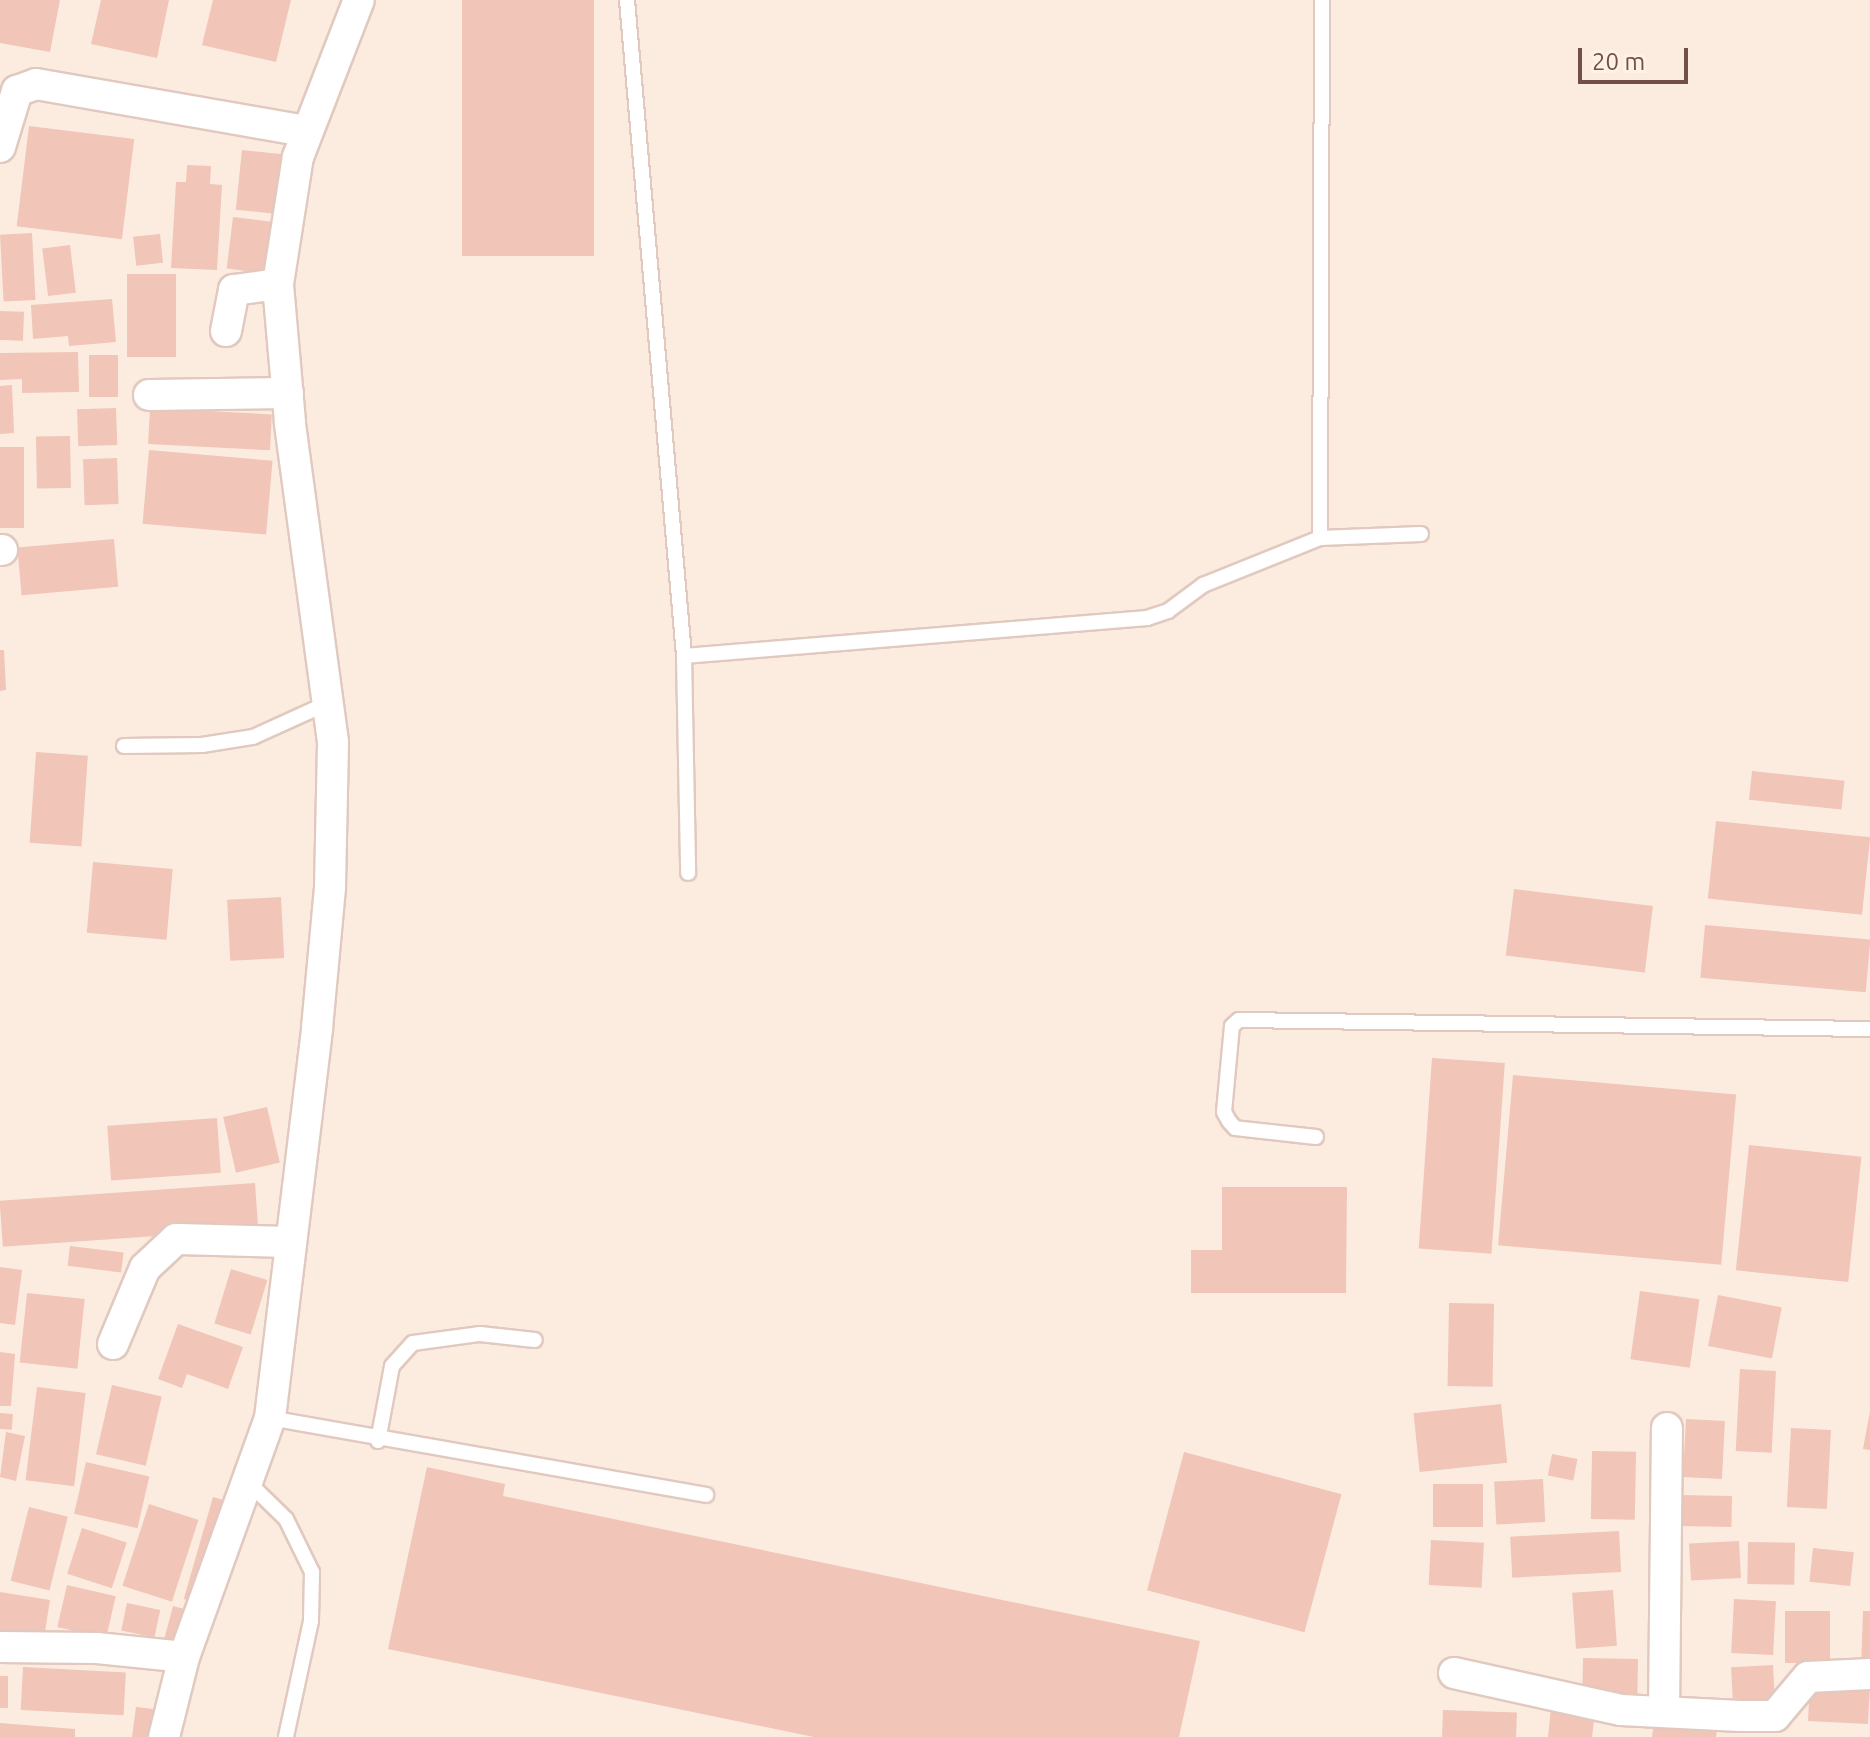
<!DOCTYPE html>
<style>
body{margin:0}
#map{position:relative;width:1870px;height:1737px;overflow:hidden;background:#fcece0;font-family:Ubuntu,sans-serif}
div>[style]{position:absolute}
.building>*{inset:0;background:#f1c5b8;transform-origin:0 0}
.roads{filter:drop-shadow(2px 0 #e1c9bf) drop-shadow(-2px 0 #e1c9bf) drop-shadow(0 2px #e1c9bf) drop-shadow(0 -2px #e1c9bf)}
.lane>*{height:14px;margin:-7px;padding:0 7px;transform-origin:7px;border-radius:7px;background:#fff}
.street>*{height:30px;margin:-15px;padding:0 15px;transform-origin:15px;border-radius:15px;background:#fff}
span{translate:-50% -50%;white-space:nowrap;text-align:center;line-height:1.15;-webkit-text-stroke:7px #fff1e5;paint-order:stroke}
.scale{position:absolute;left:1578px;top:48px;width:110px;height:36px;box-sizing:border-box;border:4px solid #725048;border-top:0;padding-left:10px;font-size:24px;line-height:28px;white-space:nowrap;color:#725048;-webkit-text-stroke:6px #fff1e5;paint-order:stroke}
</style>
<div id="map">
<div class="building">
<i style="clip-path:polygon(0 0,60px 0,50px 52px,0 43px)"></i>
<i style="clip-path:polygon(101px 0,169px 0,157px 58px,91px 44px)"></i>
<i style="clip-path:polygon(213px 0,291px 0,276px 62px,202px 45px)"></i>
<i style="left:462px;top:0;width:132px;height:256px"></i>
<i style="left:29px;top:126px;width:106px;height:101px;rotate:7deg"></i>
<i style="left:242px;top:150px;width:44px;height:60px;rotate:6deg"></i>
<i style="clip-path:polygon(187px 165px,211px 166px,210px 184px,222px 185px,217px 270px,171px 268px,176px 182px,186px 182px)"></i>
<i style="left:233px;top:217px;width:39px;height:52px;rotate:7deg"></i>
<i style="left:32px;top:233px;width:67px;height:32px;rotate:87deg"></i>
<i style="left:160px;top:234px;width:29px;height:27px;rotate:84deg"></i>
<i style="left:70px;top:245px;width:48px;height:28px;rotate:83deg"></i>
<i style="left:127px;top:274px;width:49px;height:83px"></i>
<i style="clip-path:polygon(112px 299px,116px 342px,69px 346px,68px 336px,33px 339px,31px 305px)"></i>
<i style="left:0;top:311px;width:24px;height:29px;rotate:2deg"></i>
<i style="clip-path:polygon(78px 352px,79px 392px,22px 393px,22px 379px,0 380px,0 353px)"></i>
<i style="left:89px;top:355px;width:29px;height:42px"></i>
<i style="clip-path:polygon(12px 385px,14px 433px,0 434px,0 386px)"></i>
<i style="left:116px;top:408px;width:37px;height:39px;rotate:88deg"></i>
<i style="left:150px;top:408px;width:122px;height:36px;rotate:3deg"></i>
<i style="left:70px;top:436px;width:52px;height:34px;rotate:89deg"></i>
<i style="left:0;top:447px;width:24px;height:81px"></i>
<i style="left:149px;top:450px;width:124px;height:74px;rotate:5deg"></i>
<i style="left:117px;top:458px;width:46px;height:34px;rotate:88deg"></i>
<i style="left:114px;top:539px;width:48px;height:97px;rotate:85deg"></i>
<i style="clip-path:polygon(0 650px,4px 650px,6px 690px,0 691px)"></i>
<i style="left:36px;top:752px;width:52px;height:91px;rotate:4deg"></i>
<i style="left:1752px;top:771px;width:93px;height:29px;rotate:6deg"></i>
<i style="left:1716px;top:821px;width:155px;height:78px;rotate:6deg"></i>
<i style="left:93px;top:862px;width:80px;height:71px;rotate:5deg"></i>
<i style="left:1514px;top:889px;width:140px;height:67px;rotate:7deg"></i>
<i style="left:281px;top:897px;width:61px;height:54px;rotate:87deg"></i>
<i style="left:1705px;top:925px;width:166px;height:53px;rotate:5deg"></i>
<i style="left:1432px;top:1058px;width:73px;height:191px;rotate:4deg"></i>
<i style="left:1513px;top:1075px;width:224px;height:171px;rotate:5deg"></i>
<i style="left:267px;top:1107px;width:57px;height:45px;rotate:77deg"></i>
<i style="left:217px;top:1118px;width:55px;height:110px;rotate:86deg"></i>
<i style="left:1749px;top:1145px;width:113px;height:126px;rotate:6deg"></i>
<i style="left:255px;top:1183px;width:46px;height:256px;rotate:86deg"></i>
<i style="clip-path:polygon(1222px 1187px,1347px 1187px,1346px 1293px,1191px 1293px,1191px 1250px,1222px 1250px)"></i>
<i style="left:70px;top:1246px;width:54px;height:20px;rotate:7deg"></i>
<i style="clip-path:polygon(0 1267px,22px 1270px,15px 1325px,0 1323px)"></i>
<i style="left:231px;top:1269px;width:38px;height:57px;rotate:17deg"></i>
<i style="left:1640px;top:1291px;width:60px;height:69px;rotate:8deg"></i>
<i style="left:27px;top:1293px;width:58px;height:70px;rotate:6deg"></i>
<i style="left:1718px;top:1295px;width:65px;height:52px;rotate:11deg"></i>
<i style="left:1449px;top:1303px;width:45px;height:83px;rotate:1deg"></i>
<i style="clip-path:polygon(178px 1324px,243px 1347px,228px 1389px,187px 1374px,182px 1388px,158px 1379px)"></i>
<i style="clip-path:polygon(0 1352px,15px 1354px,11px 1406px,0 1406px)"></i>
<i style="left:1740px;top:1369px;width:36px;height:82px;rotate:3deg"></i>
<i style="left:112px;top:1385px;width:51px;height:71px;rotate:13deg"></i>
<i style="left:37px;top:1387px;width:49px;height:94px;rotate:7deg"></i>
<i style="left:1501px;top:1404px;width:59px;height:88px;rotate:84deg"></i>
<i style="clip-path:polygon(1870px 1411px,1870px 1450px,1863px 1449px)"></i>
<i style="left:0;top:1413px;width:13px;height:16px;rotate:4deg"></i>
<i style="left:1686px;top:1419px;width:39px;height:58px;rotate:3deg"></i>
<i style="left:1791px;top:1428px;width:40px;height:79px;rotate:3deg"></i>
<i style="clip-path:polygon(6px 1432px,25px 1436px,16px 1481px,0 1477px)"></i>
<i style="left:1592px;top:1451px;width:44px;height:68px;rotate:1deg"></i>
<i style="left:1184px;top:1452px;width:163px;height:143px;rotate:15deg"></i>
<i style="left:1552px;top:1454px;width:26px;height:22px;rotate:11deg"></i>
<i style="left:86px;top:1462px;width:65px;height:53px;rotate:13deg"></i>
<i style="clip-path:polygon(427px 1467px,505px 1484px,503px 1496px,1200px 1641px,1179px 1737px,814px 1737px,388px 1649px)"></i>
<i style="left:1543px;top:1479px;width:43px;height:49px;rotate:87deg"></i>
<i style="left:1433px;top:1484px;width:50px;height:43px"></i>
<i style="left:1680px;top:1495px;width:52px;height:31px;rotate:1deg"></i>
<i style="left:213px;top:1497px;width:22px;height:106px;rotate:16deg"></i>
<i style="left:149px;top:1504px;width:52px;height:86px;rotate:18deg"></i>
<i style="left:29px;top:1507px;width:40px;height:76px;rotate:14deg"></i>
<i style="left:82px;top:1528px;width:47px;height:48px;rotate:18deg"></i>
<i style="left:1619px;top:1531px;width:41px;height:109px;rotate:87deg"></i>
<i style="left:1431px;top:1540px;width:53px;height:45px;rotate:3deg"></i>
<i style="left:1739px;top:1541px;width:37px;height:50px;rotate:87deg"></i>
<i style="left:1748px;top:1542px;width:47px;height:42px;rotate:1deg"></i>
<i style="left:1813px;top:1548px;width:41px;height:34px;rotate:6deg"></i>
<i style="left:67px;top:1585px;width:50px;height:43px;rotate:13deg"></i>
<i style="left:1613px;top:1590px;width:56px;height:41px;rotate:86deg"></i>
<i style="clip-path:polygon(0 1592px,50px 1600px,44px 1638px,0 1632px)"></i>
<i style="left:1734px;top:1599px;width:42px;height:54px;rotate:3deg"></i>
<i style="left:127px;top:1603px;width:34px;height:28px;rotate:12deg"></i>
<i style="left:173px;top:1606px;width:20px;height:36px;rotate:15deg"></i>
<i style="left:1785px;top:1611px;width:45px;height:52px"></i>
<i style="clip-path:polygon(1863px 1611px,1870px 1611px,1870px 1669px,1861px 1669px)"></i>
<i style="left:1583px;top:1658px;width:55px;height:36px;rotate:1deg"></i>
<i style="left:1773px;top:1665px;width:41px;height:42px;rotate:87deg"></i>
<i style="left:23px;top:1667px;width:103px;height:43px;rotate:3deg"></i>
<i style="left:0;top:1676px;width:8px;height:32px"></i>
<i style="left:1810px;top:1683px;width:60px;height:38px;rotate:3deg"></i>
<i style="clip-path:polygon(136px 1707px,162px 1710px,158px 1737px,132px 1737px)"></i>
<i style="clip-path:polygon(1551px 1708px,1595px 1712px,1592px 1737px,1548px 1737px)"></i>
<i style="left:1443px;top:1710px;width:74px;height:27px;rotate:2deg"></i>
<i style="clip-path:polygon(1654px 1722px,1717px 1730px,1716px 1737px,1652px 1737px)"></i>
<i style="clip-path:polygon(0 1723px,75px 1729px,75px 1737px,0 1737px)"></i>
</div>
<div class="roads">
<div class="lane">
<i style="left:627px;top:0;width:658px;rotate:85.03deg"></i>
<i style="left:684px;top:656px;width:465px;rotate:-4.7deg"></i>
<i style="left:1147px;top:618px;width:22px;rotate:-18deg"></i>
<i style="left:1168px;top:611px;width:44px;rotate:-36.6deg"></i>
<i style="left:1203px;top:585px;width:126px;rotate:-21.9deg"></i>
<i style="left:1320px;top:538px;width:101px;rotate:-2.3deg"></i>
<i style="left:1320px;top:538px;width:538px;rotate:-89.79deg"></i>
<i style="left:684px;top:656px;width:217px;rotate:88.9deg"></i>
<i style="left:124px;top:746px;width:78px;rotate:-0.7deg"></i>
<i style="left:202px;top:745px;width:52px;rotate:-8.9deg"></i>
<i style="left:253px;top:737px;width:85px;rotate:-24.4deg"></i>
<i style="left:1316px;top:1137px;width:81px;rotate:-173.7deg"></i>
<i style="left:1235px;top:1128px;width:9px;rotate:-131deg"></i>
<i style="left:1229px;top:1121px;width:10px;rotate:-119deg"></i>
<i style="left:1224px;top:1112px;width:86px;rotate:-84.7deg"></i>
<i style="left:1232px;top:1026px;width:9px;rotate:-41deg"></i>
<i style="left:1239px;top:1020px;width:631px;rotate:0.82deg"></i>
<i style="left:270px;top:1418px;width:443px;rotate:10deg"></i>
<i style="left:378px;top:1441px;width:76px;rotate:-79.4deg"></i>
<i style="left:392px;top:1366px;width:31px;rotate:-48deg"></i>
<i style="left:413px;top:1343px;width:68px;rotate:-7.7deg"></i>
<i style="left:480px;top:1334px;width:55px;rotate:6.2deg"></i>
<i style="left:248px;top:1482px;width:53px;rotate:44.2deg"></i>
<i style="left:286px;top:1519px;width:59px;rotate:63.9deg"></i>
<i style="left:312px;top:1572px;width:49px;rotate:91.2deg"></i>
<i style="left:311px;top:1621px;width:119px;rotate:102.2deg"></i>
</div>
<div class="street">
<i style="left:0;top:147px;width:59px;rotate:-73.1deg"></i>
<i style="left:17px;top:91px;width:20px;rotate:-20deg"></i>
<i style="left:36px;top:84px;width:274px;rotate:9.9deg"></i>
<i style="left:226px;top:331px;width:42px;rotate:-79deg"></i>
<i style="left:234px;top:290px;width:44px;rotate:-7.8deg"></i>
<i style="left:149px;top:395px;width:139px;rotate:-0.8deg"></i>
<i style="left:0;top:550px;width:2px"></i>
<i style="left:113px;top:1344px;width:82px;rotate:-67.2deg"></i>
<i style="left:145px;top:1268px;width:42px;rotate:-43.1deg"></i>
<i style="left:176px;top:1239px;width:115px;rotate:1.5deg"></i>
<i style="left:0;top:1647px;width:97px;rotate:0.6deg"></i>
<i style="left:97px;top:1648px;width:87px;rotate:5.9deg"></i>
<i style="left:1454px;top:1673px;width:171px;rotate:12.5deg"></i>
<i style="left:1621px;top:1710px;width:119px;rotate:2.9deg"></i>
<i style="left:1740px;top:1716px;width:35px"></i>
<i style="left:1775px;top:1716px;width:51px;rotate:-49.8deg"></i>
<i style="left:1808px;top:1677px;width:62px;rotate:-2.8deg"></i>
<i style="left:1664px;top:1712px;width:284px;rotate:-89.4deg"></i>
<i style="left:164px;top:1737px;width:82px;rotate:-76deg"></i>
<i style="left:184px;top:1657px;width:254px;rotate:-70.2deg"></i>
<i style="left:270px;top:1418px;width:393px;rotate:-83.1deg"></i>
<i style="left:317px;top:1028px;width:142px;rotate:-84.7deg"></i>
<i style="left:330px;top:887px;width:145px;rotate:-88.8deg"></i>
<i style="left:333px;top:742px;width:323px;rotate:-97.7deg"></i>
<i style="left:290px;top:422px;width:139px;rotate:-95deg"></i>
<i style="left:278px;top:284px;width:129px;rotate:-81.1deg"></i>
<i style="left:298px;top:157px;width:168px;rotate:-68.8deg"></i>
</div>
</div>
<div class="scale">20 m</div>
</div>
